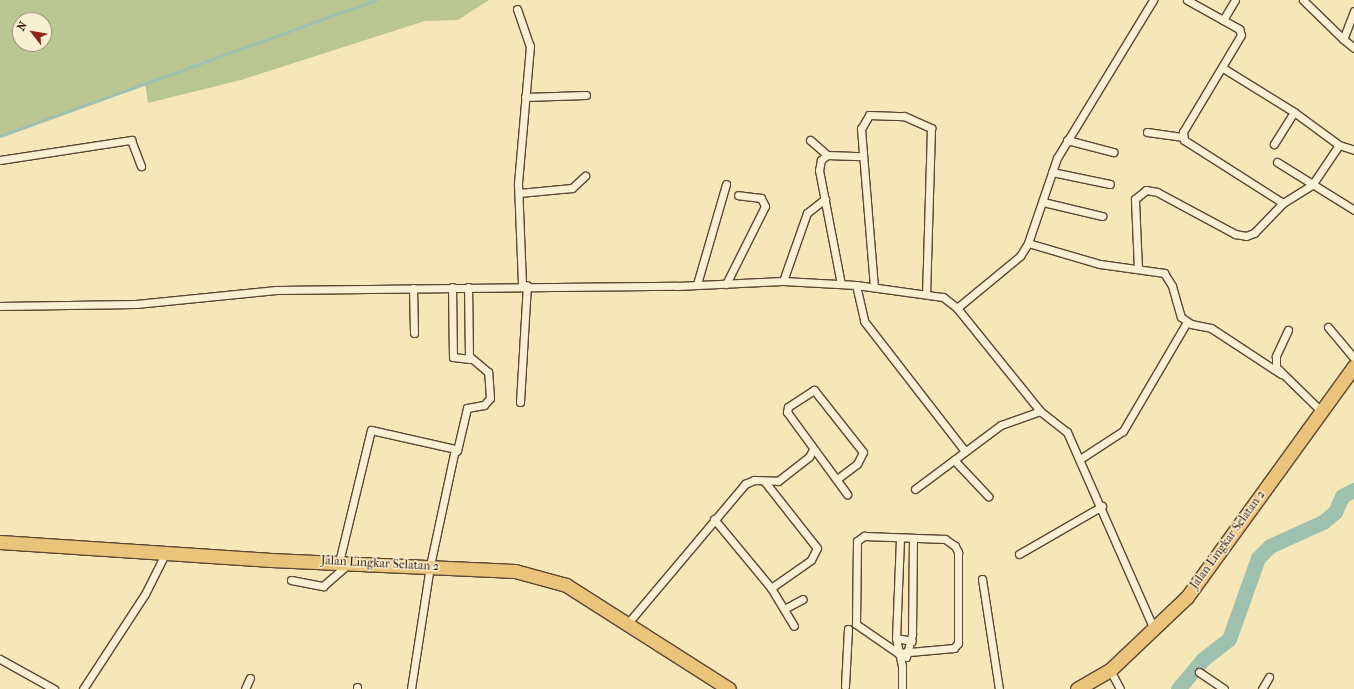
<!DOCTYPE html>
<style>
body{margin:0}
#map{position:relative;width:1354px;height:689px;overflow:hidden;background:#f6e7b9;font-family:"IM FELL French Canon",serif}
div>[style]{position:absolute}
.green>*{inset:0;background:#b9c691}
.stream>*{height:2.5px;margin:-1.25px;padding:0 1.25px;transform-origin:1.25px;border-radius:1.25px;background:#9dc0af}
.river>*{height:15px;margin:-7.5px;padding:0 7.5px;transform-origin:7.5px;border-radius:7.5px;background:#9dc0af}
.roads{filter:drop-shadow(1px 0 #5c4634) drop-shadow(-1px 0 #5c4634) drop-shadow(0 1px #5c4634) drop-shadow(0 -1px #5c4634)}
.street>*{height:7px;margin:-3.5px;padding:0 3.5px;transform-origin:3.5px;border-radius:3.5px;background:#f9efd2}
.highway>*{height:13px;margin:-6.5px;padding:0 6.5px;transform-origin:6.5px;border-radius:6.5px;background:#ebc47c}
span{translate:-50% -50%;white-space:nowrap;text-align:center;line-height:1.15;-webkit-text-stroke:3px #f9efd2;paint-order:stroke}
.street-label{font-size:12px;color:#291007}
.north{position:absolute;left:12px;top:12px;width:40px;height:40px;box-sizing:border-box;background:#f9efd2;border:1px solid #a69681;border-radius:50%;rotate:301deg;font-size:11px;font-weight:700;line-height:16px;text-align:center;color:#291007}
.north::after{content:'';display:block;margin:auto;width:14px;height:18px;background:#8f2418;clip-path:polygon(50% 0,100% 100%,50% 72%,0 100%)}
</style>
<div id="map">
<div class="green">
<i style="clip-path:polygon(evenodd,0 0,489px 0,458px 20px,425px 21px,241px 80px,148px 103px,145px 83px,0 136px,0 0,20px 20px,44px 20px,44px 44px,20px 44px,20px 20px)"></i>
</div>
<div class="stream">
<i style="left:0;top:136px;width:400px;rotate:-19.9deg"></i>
</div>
<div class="river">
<i style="left:1178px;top:689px;width:38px;rotate:-50deg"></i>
<i style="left:1202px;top:660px;width:34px;rotate:-38deg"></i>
<i style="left:1229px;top:639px;width:86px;rotate:-70.3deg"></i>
<i style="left:1258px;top:558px;width:17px;rotate:-45deg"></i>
<i style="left:1270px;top:546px;width:58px;rotate:-24.4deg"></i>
<i style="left:1323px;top:522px;width:16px;rotate:-40deg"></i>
<i style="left:1335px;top:512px;width:17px;rotate:-66deg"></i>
<i style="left:1342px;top:496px;width:13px;rotate:-27deg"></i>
</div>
<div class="roads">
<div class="street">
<i style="left:1187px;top:0;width:60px;rotate:29.1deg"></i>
<i style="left:1239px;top:29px;width:6px;rotate:72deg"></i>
<i style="left:1241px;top:35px;width:113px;rotate:120.9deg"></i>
<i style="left:1183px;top:132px;width:8px;rotate:83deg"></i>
<i style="left:1184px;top:140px;width:117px;rotate:32.5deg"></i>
<i style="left:1283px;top:203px;width:34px;rotate:-32deg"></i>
<i style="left:1312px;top:185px;width:48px;rotate:-56deg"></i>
<i style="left:1339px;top:145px;width:16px;rotate:18deg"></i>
<i style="left:1303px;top:0;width:56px;rotate:44.3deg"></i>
<i style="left:517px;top:9px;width:39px;rotate:71deg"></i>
<i style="left:530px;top:46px;width:139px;rotate:95deg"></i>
<i style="left:518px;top:184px;width:101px;rotate:87.7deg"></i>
<i style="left:1354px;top:11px;width:30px;rotate:111deg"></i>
<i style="left:1343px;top:39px;width:14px;rotate:39deg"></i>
<i style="left:1223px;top:20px;width:23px;rotate:-59deg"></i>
<i style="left:1223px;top:68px;width:84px;rotate:31.8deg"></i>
<i style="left:1294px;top:112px;width:38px;rotate:122deg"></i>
<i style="left:525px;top:97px;width:61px;rotate:-1.9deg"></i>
<i style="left:1294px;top:112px;width:56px;rotate:36.3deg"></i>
<i style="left:1147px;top:132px;width:35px;rotate:8deg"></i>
<i style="left:810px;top:140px;width:23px;rotate:41deg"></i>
<i style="left:827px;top:155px;width:35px;rotate:2deg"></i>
<i style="left:1067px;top:140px;width:48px;rotate:14.6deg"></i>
<i style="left:827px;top:155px;width:8px;rotate:140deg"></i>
<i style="left:821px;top:160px;width:10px;rotate:101deg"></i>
<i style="left:819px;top:170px;width:116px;rotate:79.1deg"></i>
<i style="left:0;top:160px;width:133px;rotate:-8.7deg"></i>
<i style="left:131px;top:140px;width:28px;rotate:69deg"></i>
<i style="left:1277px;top:162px;width:91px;rotate:31.9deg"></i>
<i style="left:1052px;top:172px;width:59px;rotate:11.7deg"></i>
<i style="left:519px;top:193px;width:53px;rotate:-5.4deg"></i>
<i style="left:572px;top:188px;width:18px;rotate:-43deg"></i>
<i style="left:1043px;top:202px;width:61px;rotate:13.3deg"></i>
<i style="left:1028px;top:243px;width:75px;rotate:16.3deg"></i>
<i style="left:1100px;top:264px;width:65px;rotate:8deg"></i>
<i style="left:1164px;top:273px;width:15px;rotate:58deg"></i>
<i style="left:1172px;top:286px;width:32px;rotate:74deg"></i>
<i style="left:1181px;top:317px;width:12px;rotate:35deg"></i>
<i style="left:1191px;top:324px;width:20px;rotate:11deg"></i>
<i style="left:1211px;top:328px;width:84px;rotate:33.3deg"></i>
<i style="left:1138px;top:269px;width:70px;rotate:-92.5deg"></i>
<i style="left:1135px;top:199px;width:14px;rotate:-39deg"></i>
<i style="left:1146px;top:190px;width:11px;rotate:10deg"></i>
<i style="left:1157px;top:192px;width:89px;rotate:28.3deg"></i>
<i style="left:1235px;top:234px;width:11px;rotate:10deg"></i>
<i style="left:1246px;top:236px;width:9px;rotate:-21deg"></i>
<i style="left:1254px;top:233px;width:42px;rotate:-46deg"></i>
<i style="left:783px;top:281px;width:72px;rotate:-70.6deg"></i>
<i style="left:807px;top:213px;width:23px;rotate:-38deg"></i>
<i style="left:697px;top:284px;width:104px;rotate:-73.8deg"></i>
<i style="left:726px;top:284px;width:87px;rotate:-63.4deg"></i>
<i style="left:765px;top:206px;width:9px;rotate:-117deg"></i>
<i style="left:761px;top:198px;width:23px;rotate:-173deg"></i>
<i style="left:856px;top:285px;width:37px;rotate:77deg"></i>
<i style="left:864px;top:321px;width:165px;rotate:52.2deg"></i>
<i style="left:452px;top:287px;width:70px;rotate:89.2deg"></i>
<i style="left:453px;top:357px;width:17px;rotate:7deg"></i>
<i style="left:874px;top:287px;width:159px;rotate:-94.7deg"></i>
<i style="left:861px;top:129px;width:16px;rotate:-60deg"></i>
<i style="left:869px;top:115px;width:35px;rotate:2deg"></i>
<i style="left:904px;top:116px;width:30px;rotate:24deg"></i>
<i style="left:931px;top:128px;width:164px;rotate:91.7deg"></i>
<i style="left:413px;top:288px;width:45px;rotate:88.7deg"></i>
<i style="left:0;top:306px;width:136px;rotate:-0.8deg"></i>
<i style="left:136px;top:304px;width:141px;rotate:-5.7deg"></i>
<i style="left:276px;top:290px;width:401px;rotate:-0.6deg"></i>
<i style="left:677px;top:286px;width:106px;rotate:-2.7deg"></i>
<i style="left:783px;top:281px;width:73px;rotate:3.1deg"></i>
<i style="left:856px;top:285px;width:88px;rotate:7.9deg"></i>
<i style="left:943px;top:297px;width:18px;rotate:38deg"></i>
<i style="left:957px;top:308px;width:132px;rotate:51.1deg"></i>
<i style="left:1040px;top:411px;width:34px;rotate:38deg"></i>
<i style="left:1067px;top:432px;width:215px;rotate:66.2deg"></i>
<i style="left:957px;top:308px;width:82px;rotate:-39.5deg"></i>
<i style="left:1020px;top:256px;width:15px;rotate:-58deg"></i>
<i style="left:1028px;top:243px;width:90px;rotate:-71.2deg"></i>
<i style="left:1057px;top:158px;width:185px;rotate:-58.7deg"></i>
<i style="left:1328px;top:327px;width:40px;rotate:50deg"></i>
<i style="left:1288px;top:330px;width:29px;rotate:115deg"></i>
<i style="left:1276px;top:356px;width:11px;rotate:90deg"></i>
<i style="left:1276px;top:367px;width:63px;rotate:44.4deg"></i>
<i style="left:520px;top:402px;width:117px;rotate:-86.6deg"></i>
<i style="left:457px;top:451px;width:44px;rotate:-76.9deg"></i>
<i style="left:467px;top:408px;width:17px;rotate:-10deg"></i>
<i style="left:484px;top:405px;width:9px;rotate:-49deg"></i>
<i style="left:490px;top:398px;width:26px;rotate:-94deg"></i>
<i style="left:488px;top:372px;width:25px;rotate:-140deg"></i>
<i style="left:469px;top:356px;width:69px;rotate:-90.8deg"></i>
<i style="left:1080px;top:459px;width:51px;rotate:-33.1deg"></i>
<i style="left:1123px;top:431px;width:126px;rotate:-59.6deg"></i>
<i style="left:954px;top:460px;width:50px;rotate:46.6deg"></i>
<i style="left:837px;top:479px;width:25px;rotate:-37deg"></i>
<i style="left:857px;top:464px;width:13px;rotate:-63deg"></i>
<i style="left:863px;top:452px;width:79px;rotate:-128.3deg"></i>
<i style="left:814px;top:390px;width:31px;rotate:147deg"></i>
<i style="left:788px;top:407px;width:5px;rotate:101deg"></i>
<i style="left:787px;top:412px;width:102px;rotate:53.8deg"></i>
<i style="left:765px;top:482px;width:84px;rotate:51.8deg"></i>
<i style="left:817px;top:548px;width:13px;rotate:117deg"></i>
<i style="left:811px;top:560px;width:49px;rotate:145deg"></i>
<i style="left:915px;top:489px;width:107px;rotate:-36.7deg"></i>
<i style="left:1001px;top:425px;width:41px;rotate:-19.7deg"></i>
<i style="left:714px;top:519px;width:89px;rotate:50.4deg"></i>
<i style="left:771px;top:588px;width:44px;rotate:58.8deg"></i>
<i style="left:864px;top:536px;width:81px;rotate:2.1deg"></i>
<i style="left:945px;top:539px;width:12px;rotate:35deg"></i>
<i style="left:955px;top:546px;width:7px;rotate:63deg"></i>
<i style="left:958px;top:552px;width:91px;rotate:90deg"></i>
<i style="left:958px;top:643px;width:6px;rotate:129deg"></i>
<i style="left:954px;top:648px;width:56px;rotate:174.9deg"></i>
<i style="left:898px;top:653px;width:51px;rotate:-145.4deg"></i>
<i style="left:856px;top:624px;width:83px;rotate:-89.3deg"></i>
<i style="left:857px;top:541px;width:9px;rotate:-36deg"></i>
<i style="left:900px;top:539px;width:99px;rotate:92.3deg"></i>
<i style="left:896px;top:638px;width:29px;rotate:78deg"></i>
<i style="left:902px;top:666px;width:23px;rotate:90deg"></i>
<i style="left:1019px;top:554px;width:96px;rotate:-30deg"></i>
<i style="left:339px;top:562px;width:136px;rotate:-76.4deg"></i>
<i style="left:371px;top:430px;width:86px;rotate:12.7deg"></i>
<i style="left:455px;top:449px;width:120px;rotate:102.1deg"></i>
<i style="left:430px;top:566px;width:124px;rotate:98.8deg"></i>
<i style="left:982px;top:579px;width:111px;rotate:81.2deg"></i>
<i style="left:291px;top:580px;width:33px;rotate:11deg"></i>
<i style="left:323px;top:586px;width:33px;rotate:-41deg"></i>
<i style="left:784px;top:609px;width:21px;rotate:-28deg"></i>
<i style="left:628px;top:623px;width:182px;rotate:-49.9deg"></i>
<i style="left:745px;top:484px;width:10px;rotate:-24deg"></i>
<i style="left:754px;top:480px;width:24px;rotate:2deg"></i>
<i style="left:778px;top:481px;width:39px;rotate:-38deg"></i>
<i style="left:809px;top:457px;width:9px;rotate:-63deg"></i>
<i style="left:896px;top:638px;width:16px;rotate:11deg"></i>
<i style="left:906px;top:657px;width:24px;rotate:-75deg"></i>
<i style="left:912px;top:634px;width:94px;rotate:-89.4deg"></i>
<i style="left:0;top:659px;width:62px;rotate:29.1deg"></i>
<i style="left:1110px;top:670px;width:21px;rotate:62deg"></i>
<i style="left:1199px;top:672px;width:30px;rotate:34deg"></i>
<i style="left:845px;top:686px;width:57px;rotate:-87deg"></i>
<i style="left:83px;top:689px;width:113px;rotate:-56.9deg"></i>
<i style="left:145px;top:594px;width:47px;rotate:-63.4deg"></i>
<i style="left:245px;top:689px;width:12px;rotate:-66deg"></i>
<i style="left:357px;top:689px;width:2px;rotate:-90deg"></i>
<i style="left:1262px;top:689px;width:14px;rotate:-60deg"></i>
</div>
<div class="highway">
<i style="left:0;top:542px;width:272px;rotate:3.8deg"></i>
<i style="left:271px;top:560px;width:244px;rotate:2.6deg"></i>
<i style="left:515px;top:571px;width:53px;rotate:15.4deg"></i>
<i style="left:566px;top:585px;width:193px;rotate:32.5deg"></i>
<i style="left:1077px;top:689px;width:38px;rotate:-30deg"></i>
<i style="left:1110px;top:670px;width:106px;rotate:-43.5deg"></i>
<i style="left:1187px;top:597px;width:285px;rotate:-54.1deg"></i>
</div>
</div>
<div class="street-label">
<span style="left:1228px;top:540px;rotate:-54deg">Jalan Lingkar Selatan 2</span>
<span style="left:380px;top:564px;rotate:3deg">Jalan Lingkar Selatan 2</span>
</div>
<div class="north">N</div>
</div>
